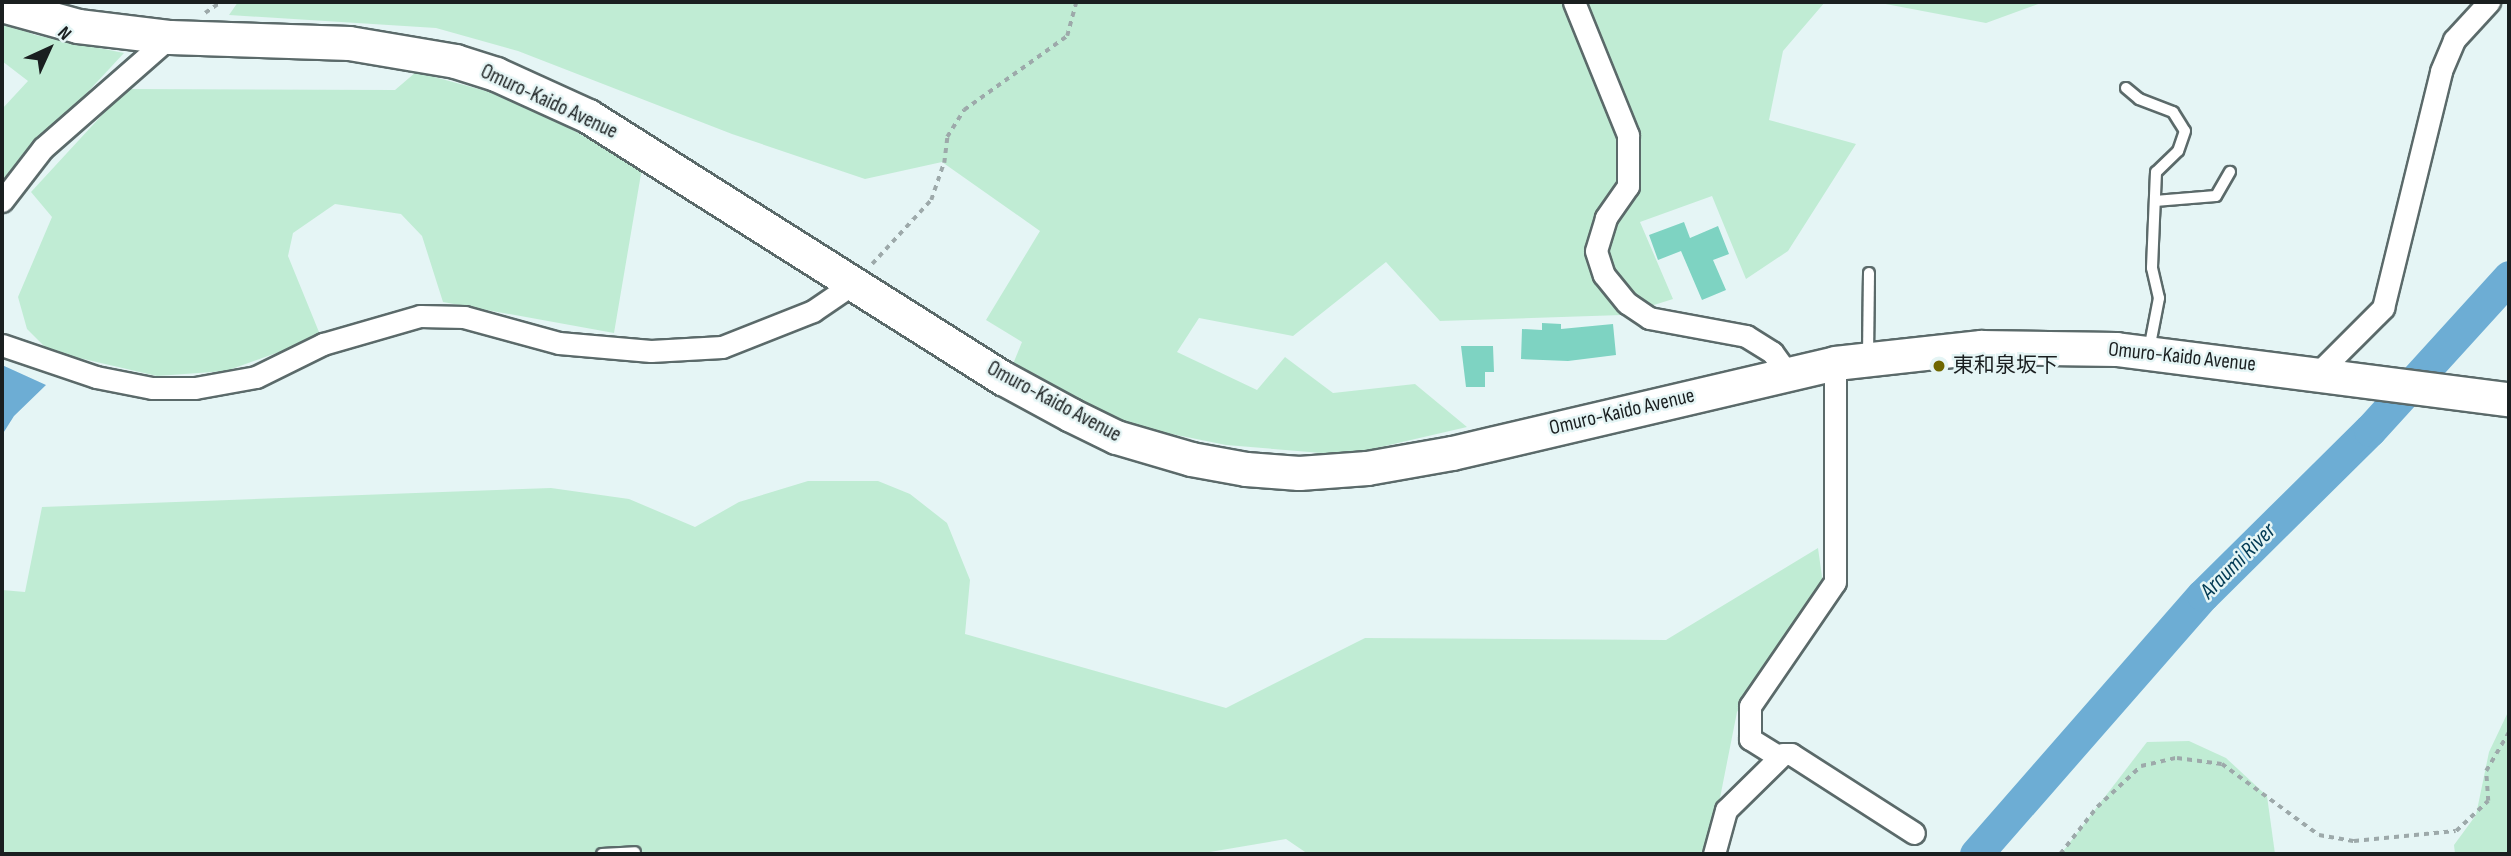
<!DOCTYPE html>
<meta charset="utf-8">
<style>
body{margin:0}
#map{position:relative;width:2511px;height:856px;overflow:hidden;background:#e5f5f5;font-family:"Sofia Sans Condensed","Noto Sans JP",sans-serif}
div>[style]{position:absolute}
.green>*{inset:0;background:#c0ecd4}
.water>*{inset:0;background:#6dadd4}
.river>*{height:33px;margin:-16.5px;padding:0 16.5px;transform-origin:16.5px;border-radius:16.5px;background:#6dadd4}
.building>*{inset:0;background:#7ed3c2}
.path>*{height:3.5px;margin-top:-1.75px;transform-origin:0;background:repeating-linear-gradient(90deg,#9da9aa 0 5px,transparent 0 10px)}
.roads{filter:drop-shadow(2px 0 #5b6a6a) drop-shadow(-2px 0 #5b6a6a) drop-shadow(0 2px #5b6a6a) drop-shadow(0 -2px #5b6a6a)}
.service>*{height:10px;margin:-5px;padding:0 5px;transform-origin:5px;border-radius:5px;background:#fff}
.minor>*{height:21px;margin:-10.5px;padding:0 10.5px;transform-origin:10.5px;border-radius:10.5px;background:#fff}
.primary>*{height:33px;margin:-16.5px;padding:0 16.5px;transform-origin:16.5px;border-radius:16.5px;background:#fff}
.dots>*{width:19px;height:19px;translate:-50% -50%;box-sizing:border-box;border:4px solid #e5f5f5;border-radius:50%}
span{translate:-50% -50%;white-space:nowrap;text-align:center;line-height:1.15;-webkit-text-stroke:5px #e5f5f5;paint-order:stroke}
.street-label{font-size:21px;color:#1a1f20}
.poi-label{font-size:21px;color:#1a1f20}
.left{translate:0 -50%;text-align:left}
.water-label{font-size:23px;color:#013953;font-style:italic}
.frame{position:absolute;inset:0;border:4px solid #1a1f20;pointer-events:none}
.north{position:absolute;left:14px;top:14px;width:70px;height:70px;-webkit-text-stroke:5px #e5f5f5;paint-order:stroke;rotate:45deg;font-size:19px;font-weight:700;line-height:28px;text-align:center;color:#1a1f20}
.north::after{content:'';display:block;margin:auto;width:24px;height:32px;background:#1a1f20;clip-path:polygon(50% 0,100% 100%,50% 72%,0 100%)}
</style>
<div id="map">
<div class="green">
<i style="clip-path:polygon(238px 2px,1825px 2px,1783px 51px,1769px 120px,1856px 144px,1788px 251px,1746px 279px,1712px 196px,1640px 222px,1673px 299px,1622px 315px,1440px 321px,1386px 262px,1293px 336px,1199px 318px,1177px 352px,1257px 390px,1285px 357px,1333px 393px,1415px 384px,1467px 427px,1346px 455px,1226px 445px,1132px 426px,1013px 364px,1022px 342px,986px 320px,1040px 231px,942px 162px,865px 179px,732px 134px,518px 51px,436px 28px,229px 15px)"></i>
<i style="clip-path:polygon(1875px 2px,2044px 2px,1986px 23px)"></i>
<i style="clip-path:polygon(2px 22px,35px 35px,124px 53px,2px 184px,2px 109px,28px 81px,2px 61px)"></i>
<i style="clip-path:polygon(416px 72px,516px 99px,642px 168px,614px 333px,443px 302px,422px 236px,401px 214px,335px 204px,293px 233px,288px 256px,321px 337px,226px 371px,157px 376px,49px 351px,27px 329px,18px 297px,52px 217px,31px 192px,126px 89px,395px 90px)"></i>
<i style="clip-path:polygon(808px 481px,878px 481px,910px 494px,947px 523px,970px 580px,965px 634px,1226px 708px,1365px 638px,1666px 640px,1818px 548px,1823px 584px,1737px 712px,1719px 803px,1702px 854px,1308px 854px,1286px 839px,1198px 854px,2px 854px,2px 590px,25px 592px,42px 507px,551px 488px,629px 499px,695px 527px,739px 502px)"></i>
<i style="clip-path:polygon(2509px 710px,2509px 854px,2455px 854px,2454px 845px,2476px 815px,2489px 752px)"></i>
<i style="clip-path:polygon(2189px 741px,2226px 758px,2267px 796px,2275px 854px,2061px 854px,2147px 742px)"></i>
</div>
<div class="water">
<i style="clip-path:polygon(2px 365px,46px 385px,14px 416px,2px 435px)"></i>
</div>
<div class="river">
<i style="left:1976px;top:854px;width:344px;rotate:-48.8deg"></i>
<i style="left:2203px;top:595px;width:235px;rotate:-44.7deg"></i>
<i style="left:2370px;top:430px;width:207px;rotate:-47.7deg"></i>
</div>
<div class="building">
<i style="clip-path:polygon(1684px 222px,1690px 238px,1718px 226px,1729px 254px,1713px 260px,1726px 290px,1702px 300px,1681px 251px,1658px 260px,1649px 235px)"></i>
<i style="clip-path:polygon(1542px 323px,1561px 324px,1561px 329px,1613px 324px,1616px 355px,1568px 361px,1521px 359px,1522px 329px,1542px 330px)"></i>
<i style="clip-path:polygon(1461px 346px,1493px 346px,1494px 372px,1485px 372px,1485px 387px,1466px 387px)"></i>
</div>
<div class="path">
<i style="left:205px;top:13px;width:19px;rotate:-35deg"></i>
<i style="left:872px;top:264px;width:87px;rotate:-47.3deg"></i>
<i style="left:931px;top:200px;width:39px;rotate:-71deg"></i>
<i style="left:944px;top:163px;width:26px;rotate:-83deg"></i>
<i style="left:947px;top:137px;width:32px;rotate:-58deg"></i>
<i style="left:964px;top:110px;width:127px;rotate:-35.7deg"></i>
<i style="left:1067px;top:36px;width:35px;rotate:-75deg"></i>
<i style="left:2060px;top:854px;width:60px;rotate:-51.8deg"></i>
<i style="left:2097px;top:807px;width:60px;rotate:-43deg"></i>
<i style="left:2141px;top:766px;width:37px;rotate:-13deg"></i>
<i style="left:2177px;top:758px;width:45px;rotate:7.6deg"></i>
<i style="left:2222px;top:764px;width:120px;rotate:36.2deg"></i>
<i style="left:2319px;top:835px;width:36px;rotate:10deg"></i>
<i style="left:2354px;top:841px;width:102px;rotate:-5.6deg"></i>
<i style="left:2456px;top:831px;width:44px;rotate:-43.2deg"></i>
<i style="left:2488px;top:801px;width:30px;rotate:-94deg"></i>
<i style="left:2486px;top:771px;width:45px;rotate:-59.5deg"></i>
</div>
<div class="roads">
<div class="service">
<i style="left:2126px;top:88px;width:17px;rotate:40deg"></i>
<i style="left:2139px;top:99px;width:36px;rotate:21deg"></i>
<i style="left:2173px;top:112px;width:22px;rotate:58deg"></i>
<i style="left:2185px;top:131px;width:21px;rotate:109deg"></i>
<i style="left:2178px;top:151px;width:30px;rotate:136deg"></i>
<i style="left:2156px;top:172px;width:96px;rotate:92.4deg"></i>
<i style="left:2152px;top:268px;width:31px;rotate:77deg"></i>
<i style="left:2159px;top:298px;width:53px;rotate:100.9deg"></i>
<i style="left:2155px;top:201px;width:61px;rotate:-4.7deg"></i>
<i style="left:2216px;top:196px;width:28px;rotate:-60deg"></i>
<i style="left:1868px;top:355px;width:82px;rotate:-89.3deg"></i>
<i style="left:602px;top:854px;width:33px;rotate:-3deg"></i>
</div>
<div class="minor">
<i style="left:1574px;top:2px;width:144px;rotate:67.9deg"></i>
<i style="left:1628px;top:135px;width:51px;rotate:90deg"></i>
<i style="left:1628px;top:186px;width:39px;rotate:125deg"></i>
<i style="left:1606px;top:218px;width:34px;rotate:107deg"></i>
<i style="left:1596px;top:251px;width:25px;rotate:72deg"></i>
<i style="left:1604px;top:275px;width:36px;rotate:51deg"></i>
<i style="left:1627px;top:303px;width:27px;rotate:34deg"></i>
<i style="left:1649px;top:318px;width:99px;rotate:10.5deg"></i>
<i style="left:1746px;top:336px;width:31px;rotate:32deg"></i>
<i style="left:1772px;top:352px;width:27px;rotate:54deg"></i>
<i style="left:2px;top:201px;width:67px;rotate:-52.3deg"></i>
<i style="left:43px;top:148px;width:169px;rotate:-41.2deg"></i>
<i style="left:2px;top:345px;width:99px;rotate:18.8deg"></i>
<i style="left:96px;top:377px;width:57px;rotate:11.1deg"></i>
<i style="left:152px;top:388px;width:43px"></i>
<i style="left:195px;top:388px;width:62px;rotate:-10.2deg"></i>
<i style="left:256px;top:377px;width:75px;rotate:-26.2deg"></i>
<i style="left:323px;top:344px;width:101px;rotate:-16.1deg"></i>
<i style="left:420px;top:316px;width:44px;rotate:1.3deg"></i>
<i style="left:464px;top:317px;width:98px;rotate:15.3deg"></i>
<i style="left:559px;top:343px;width:92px;rotate:5deg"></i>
<i style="left:651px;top:351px;width:71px;rotate:-3.2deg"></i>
<i style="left:722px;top:347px;width:98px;rotate:-21.6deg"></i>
<i style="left:813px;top:311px;width:50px;rotate:-34.3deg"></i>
<i style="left:2319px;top:372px;width:91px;rotate:-45deg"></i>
<i style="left:2383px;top:308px;width:244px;rotate:-76.2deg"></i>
<i style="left:2441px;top:71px;width:34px;rotate:-67deg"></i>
<i style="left:2454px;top:40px;width:52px;rotate:-47.4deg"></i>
<i style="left:1776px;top:755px;width:31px;rotate:-148deg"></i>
<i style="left:1750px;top:739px;width:33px;rotate:-90deg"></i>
<i style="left:1750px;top:706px;width:150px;rotate:-55.6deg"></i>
<i style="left:1835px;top:582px;width:219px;rotate:-90deg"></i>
<i style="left:1714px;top:854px;width:46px;rotate:-74.7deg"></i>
<i style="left:1726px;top:810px;width:80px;rotate:-44.5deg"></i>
<i style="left:1783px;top:754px;width:8px"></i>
<i style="left:1791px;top:754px;width:146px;rotate:32.7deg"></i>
</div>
<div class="primary">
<i style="left:2px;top:5px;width:79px;rotate:15.4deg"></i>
<i style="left:78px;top:26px;width:93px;rotate:6.8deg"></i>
<i style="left:170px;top:37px;width:179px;rotate:1.9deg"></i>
<i style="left:349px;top:43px;width:108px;rotate:9.6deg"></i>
<i style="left:455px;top:61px;width:43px;rotate:17.6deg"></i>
<i style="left:496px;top:74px;width:101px;rotate:24.5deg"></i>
<i style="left:588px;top:116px;width:491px;rotate:32.3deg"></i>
<i style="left:1003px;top:378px;width:77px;rotate:28.6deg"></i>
<i style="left:1071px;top:415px;width:50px;rotate:26.1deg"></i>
<i style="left:1116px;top:437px;width:78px;rotate:16.3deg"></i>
<i style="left:1191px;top:459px;width:56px;rotate:10.3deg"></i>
<i style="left:1246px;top:469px;width:53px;rotate:4.3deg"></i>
<i style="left:1299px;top:473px;width:68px;rotate:-4.2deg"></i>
<i style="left:1367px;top:468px;width:86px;rotate:-10deg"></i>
<i style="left:1452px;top:453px;width:393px;rotate:-13.2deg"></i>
<i style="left:1835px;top:363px;width:147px;rotate:-6.3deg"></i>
<i style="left:1981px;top:347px;width:135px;rotate:0.8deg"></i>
<i style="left:2116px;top:349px;width:396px;rotate:7.3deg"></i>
</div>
</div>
<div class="dots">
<i style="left:1939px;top:366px;background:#6f6700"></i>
</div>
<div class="street-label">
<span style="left:549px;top:102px;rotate:25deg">Omuro-Kaido Avenue</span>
<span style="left:2182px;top:357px;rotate:6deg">Omuro-Kaido Avenue</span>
<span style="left:1054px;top:402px;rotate:28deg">Omuro-Kaido Avenue</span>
<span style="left:1622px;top:412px;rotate:-13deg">Omuro-Kaido Avenue</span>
</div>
<div class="poi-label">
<span class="left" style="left:1953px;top:366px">東和泉坂下</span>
</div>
<div class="water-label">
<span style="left:2238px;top:561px;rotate:-45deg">Araumi River</span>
</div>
<div class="frame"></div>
<div class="north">N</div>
</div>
